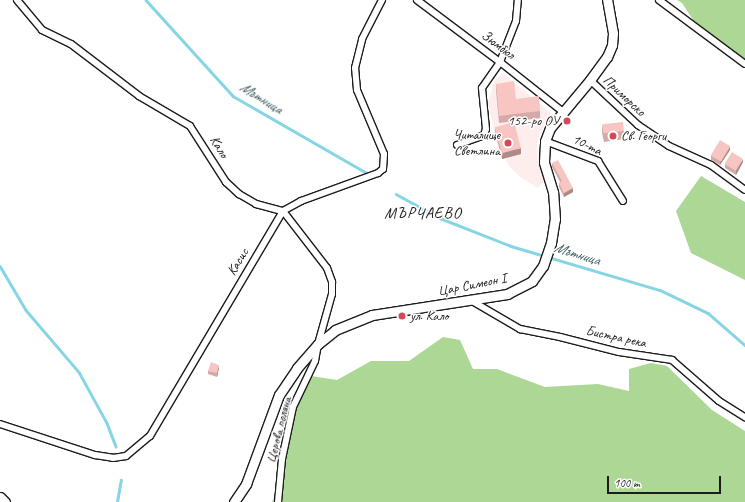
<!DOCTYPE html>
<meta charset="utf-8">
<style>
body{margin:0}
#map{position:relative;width:745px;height:502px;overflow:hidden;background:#fff;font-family:Caveat,sans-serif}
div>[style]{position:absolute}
.built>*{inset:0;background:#fdeeed}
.green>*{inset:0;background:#acd795}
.stream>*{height:2.5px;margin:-1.25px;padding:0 1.25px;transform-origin:1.25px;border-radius:1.25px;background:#86d5e4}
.roads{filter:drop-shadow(1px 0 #1c1c1c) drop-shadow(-1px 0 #1c1c1c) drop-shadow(0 1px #1c1c1c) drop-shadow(0 -1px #1c1c1c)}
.street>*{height:6px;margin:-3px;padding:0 3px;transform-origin:3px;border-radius:3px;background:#fff}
.secondary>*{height:9px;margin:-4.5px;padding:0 4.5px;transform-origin:4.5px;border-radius:4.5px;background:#fff}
.wall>*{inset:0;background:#d4aaa8}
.shaded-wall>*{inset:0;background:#ad8b88}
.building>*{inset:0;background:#f7c6c3;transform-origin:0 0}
.dots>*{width:11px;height:11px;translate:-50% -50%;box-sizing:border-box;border:2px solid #fff;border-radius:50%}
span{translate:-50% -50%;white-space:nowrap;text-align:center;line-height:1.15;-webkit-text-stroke:3px #fff;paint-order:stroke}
.street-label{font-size:14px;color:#1c1c1c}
.poi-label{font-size:14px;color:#1c1c1c}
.right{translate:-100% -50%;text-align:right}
.left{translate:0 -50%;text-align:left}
.water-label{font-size:15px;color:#415d62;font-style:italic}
.quarter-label{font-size:16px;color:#1c1c1c;letter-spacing:1px}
.scale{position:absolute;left:607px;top:476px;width:114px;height:18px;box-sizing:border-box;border:2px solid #1c1c1c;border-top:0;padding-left:5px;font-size:12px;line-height:14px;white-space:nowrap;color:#1c1c1c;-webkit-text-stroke:3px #fff;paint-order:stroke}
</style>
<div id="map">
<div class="built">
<i style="clip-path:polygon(503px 73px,552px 114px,540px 133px,537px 145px,540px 165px,544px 181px,538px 188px,520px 177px,509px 166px,497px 144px,488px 103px,494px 81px)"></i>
</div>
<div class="green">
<i style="clip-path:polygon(677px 0,745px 0,745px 59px,705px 38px,682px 3px)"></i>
<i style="clip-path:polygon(701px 176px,745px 202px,745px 280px,691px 253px,676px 211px)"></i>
<i style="clip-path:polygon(443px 337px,460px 340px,473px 369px,497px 369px,545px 387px,598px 384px,629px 391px,629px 369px,651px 363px,667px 366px,712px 410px,745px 431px,745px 502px,272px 502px,285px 472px,288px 435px,305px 375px,337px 380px,371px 361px,409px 361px)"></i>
</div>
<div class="stream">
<i style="left:146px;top:0;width:130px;rotate:47.8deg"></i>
<i style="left:233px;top:96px;width:155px;rotate:29.9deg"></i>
<i style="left:396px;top:194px;width:50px;rotate:28.6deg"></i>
<i style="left:440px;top:218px;width:76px;rotate:21.5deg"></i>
<i style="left:511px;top:246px;width:155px;rotate:16.5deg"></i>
<i style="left:660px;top:290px;width:53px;rotate:25.6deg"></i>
<i style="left:708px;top:313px;width:49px;rotate:40.9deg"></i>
<i style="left:0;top:266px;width:51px;rotate:59.4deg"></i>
<i style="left:26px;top:310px;width:82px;rotate:49.5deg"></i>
<i style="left:79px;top:372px;width:58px;rotate:61.2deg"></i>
<i style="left:107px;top:423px;width:25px;rotate:69deg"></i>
<i style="left:117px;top:502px;width:22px;rotate:-80deg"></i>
</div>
<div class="roads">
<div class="street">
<i style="left:17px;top:0;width:39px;rotate:50deg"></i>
<i style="left:42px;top:30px;width:32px;rotate:26deg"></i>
<i style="left:71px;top:44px;width:86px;rotate:37.4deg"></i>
<i style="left:139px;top:96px;width:59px;rotate:30.5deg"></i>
<i style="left:190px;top:126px;width:67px;rotate:57.3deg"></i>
<i style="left:226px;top:182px;width:18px;rotate:43deg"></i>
<i style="left:239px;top:194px;width:20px;rotate:30deg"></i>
<i style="left:256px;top:204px;width:28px;rotate:15deg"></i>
<i style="left:283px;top:211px;width:72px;rotate:52.3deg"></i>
<i style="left:327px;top:268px;width:15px;rotate:70deg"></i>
<i style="left:332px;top:282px;width:12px;rotate:90deg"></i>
<i style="left:332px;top:294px;width:52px;rotate:105.6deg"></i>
<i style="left:318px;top:344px;width:17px;rotate:100deg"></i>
<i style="left:315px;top:361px;width:51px;rotate:115.6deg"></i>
<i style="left:293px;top:407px;width:53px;rotate:101.9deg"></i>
<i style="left:282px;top:459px;width:43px;rotate:95.3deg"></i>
<i style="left:417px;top:0;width:104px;rotate:36.8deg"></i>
<i style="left:500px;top:62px;width:80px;rotate:38.4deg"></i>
<i style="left:659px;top:0;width:107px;rotate:36.7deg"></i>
<i style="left:590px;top:80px;width:66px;rotate:43.2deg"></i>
<i style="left:638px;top:125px;width:37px;rotate:34deg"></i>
<i style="left:669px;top:146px;width:46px;rotate:24.3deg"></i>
<i style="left:711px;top:165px;width:42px;rotate:36.3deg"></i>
<i style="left:545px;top:141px;width:57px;rotate:20.7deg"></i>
<i style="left:598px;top:161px;width:47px;rotate:58deg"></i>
<i style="left:457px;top:145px;width:29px;rotate:-20deg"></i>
<i style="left:484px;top:135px;width:6px;rotate:-72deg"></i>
<i style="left:486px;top:129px;width:41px;rotate:-95.6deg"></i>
<i style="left:482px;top:88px;width:32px;rotate:-55deg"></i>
<i style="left:500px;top:62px;width:44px;rotate:-68.7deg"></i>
<i style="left:516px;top:21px;width:21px;rotate:-85deg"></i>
<i style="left:472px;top:301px;width:56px;rotate:30.3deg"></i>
<i style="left:520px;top:329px;width:41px;rotate:11.3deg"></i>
<i style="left:560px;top:337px;width:61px;rotate:14.3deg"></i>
<i style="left:619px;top:352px;width:54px;rotate:8.6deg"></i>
<i style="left:672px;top:360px;width:62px;rotate:41.1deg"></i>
<i style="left:719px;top:401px;width:31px;rotate:32deg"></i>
<i style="left:0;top:424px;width:100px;rotate:18.1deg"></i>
<i style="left:95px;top:455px;width:18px;rotate:9deg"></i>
<i style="left:113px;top:458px;width:13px;rotate:-9deg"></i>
<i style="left:126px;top:456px;width:31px;rotate:-40deg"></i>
<i style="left:150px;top:436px;width:261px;rotate:-59.4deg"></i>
<i style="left:283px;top:211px;width:21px;rotate:-29deg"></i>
<i style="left:301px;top:201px;width:82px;rotate:-20deg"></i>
<i style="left:378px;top:173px;width:6px;rotate:-39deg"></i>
<i style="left:383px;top:169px;width:15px;rotate:-86deg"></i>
<i style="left:384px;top:154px;width:69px;rotate:-112.9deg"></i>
<i style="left:357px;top:90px;width:22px;rotate:-95deg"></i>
<i style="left:355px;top:68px;width:30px;rotate:-76deg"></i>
<i style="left:362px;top:39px;width:44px;rotate:-62.9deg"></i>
</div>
<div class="secondary">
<i style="left:0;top:497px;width:7px;rotate:45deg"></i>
<i style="left:234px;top:502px;width:22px;rotate:-56deg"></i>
<i style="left:246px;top:484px;width:95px;rotate:-69.7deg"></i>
<i style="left:279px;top:395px;width:32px;rotate:-56deg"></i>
<i style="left:297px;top:368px;width:32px;rotate:-49deg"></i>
<i style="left:318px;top:344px;width:22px;rotate:-39deg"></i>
<i style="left:335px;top:330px;width:40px;rotate:-22deg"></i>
<i style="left:372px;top:315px;width:137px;rotate:-8.8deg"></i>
<i style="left:507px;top:294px;width:28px;rotate:-27deg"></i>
<i style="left:532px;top:281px;width:19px;rotate:-54deg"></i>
<i style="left:543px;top:266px;width:24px;rotate:-71deg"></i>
<i style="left:551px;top:243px;width:24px;rotate:-81deg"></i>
<i style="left:555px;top:219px;width:27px;rotate:-94deg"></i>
<i style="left:553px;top:192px;width:31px;rotate:-107deg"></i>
<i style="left:544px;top:162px;width:21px;rotate:-87deg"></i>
<i style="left:545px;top:141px;width:14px;rotate:-69deg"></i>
<i style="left:550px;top:128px;width:62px;rotate:-50.2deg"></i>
<i style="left:590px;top:80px;width:29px;rotate:-54deg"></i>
<i style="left:607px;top:57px;width:13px;rotate:-67deg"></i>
<i style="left:612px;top:45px;width:12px;rotate:-85deg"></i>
<i style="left:613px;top:33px;width:34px;rotate:-100deg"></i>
</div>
</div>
<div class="wall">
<i style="clip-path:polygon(496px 84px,516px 99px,540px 111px,540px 118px,499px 123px,496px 91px)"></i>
<i style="clip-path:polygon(602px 126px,624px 131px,624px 139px,604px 142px,602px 133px)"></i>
<i style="clip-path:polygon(495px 127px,521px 154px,502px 159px,495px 132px)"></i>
<i style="clip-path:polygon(730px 150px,720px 165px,711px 160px,711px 156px)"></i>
<i style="clip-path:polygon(743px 162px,736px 175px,725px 168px,725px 164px)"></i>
<i style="clip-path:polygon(552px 163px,573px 192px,564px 197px,559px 187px,559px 183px,560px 182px,552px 167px)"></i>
<i style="clip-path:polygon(219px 368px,217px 377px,208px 374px,208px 371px)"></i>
</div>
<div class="shaded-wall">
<i style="clip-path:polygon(730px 146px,730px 150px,720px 165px,720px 162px)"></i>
<i style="clip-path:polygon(521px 148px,521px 154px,502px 159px,502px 153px)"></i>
<i style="clip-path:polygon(743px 159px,743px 162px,736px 175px,736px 171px)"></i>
<i style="clip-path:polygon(573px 188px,573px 192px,564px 197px,564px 193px)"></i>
<i style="clip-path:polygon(219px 365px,219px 368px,217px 377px,217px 373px)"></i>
</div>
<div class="building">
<i style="clip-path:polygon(514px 81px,516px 99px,539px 96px,540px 111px,499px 116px,496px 84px)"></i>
<i style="left:514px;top:122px;width:27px;height:20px;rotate:75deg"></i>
<i style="left:623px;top:122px;width:9px;height:21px;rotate:84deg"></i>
<i style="left:720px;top:140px;width:12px;height:18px;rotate:31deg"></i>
<i style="left:732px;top:152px;width:13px;height:14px;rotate:32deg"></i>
<i style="clip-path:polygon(558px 160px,573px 188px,564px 193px,559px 183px,562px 181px,552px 163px)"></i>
<i style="clip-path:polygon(211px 362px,219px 365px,217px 373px,208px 371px)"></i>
</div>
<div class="dots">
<i style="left:567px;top:121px;background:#d1495b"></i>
<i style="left:613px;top:136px;background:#d1495b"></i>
<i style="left:508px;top:143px;background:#d1495b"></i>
<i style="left:402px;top:316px;background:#d1495b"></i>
</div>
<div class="street-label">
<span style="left:498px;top:45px;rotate:37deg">Зюмбюл</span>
<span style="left:624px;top:96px;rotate:43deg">Приморско</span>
<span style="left:587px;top:145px;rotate:26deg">10-та</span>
<span style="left:219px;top:147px;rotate:59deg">Кало</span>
<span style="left:238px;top:262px;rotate:-59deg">Касис</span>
<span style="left:472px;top:285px;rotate:-11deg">Цар Симеон I</span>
<span style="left:616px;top:337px;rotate:12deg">Бистра река</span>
<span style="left:279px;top:430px;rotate:-76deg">Церова поляна</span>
</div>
<div class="poi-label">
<span class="right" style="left:559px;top:121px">152-ро ОУ</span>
<span class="right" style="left:500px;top:143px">Читалище<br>Светлина</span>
<span class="left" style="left:621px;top:136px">Св. Георги</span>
<span class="left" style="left:410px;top:316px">ул. Кало</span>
</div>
<div class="water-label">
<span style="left:261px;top:98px;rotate:32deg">Мътница</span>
<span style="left:577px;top:254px;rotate:17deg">Мътница</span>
</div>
<div class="quarter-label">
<span style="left:423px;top:213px">МЪРЧАЕВО</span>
</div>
<div class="scale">100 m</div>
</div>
